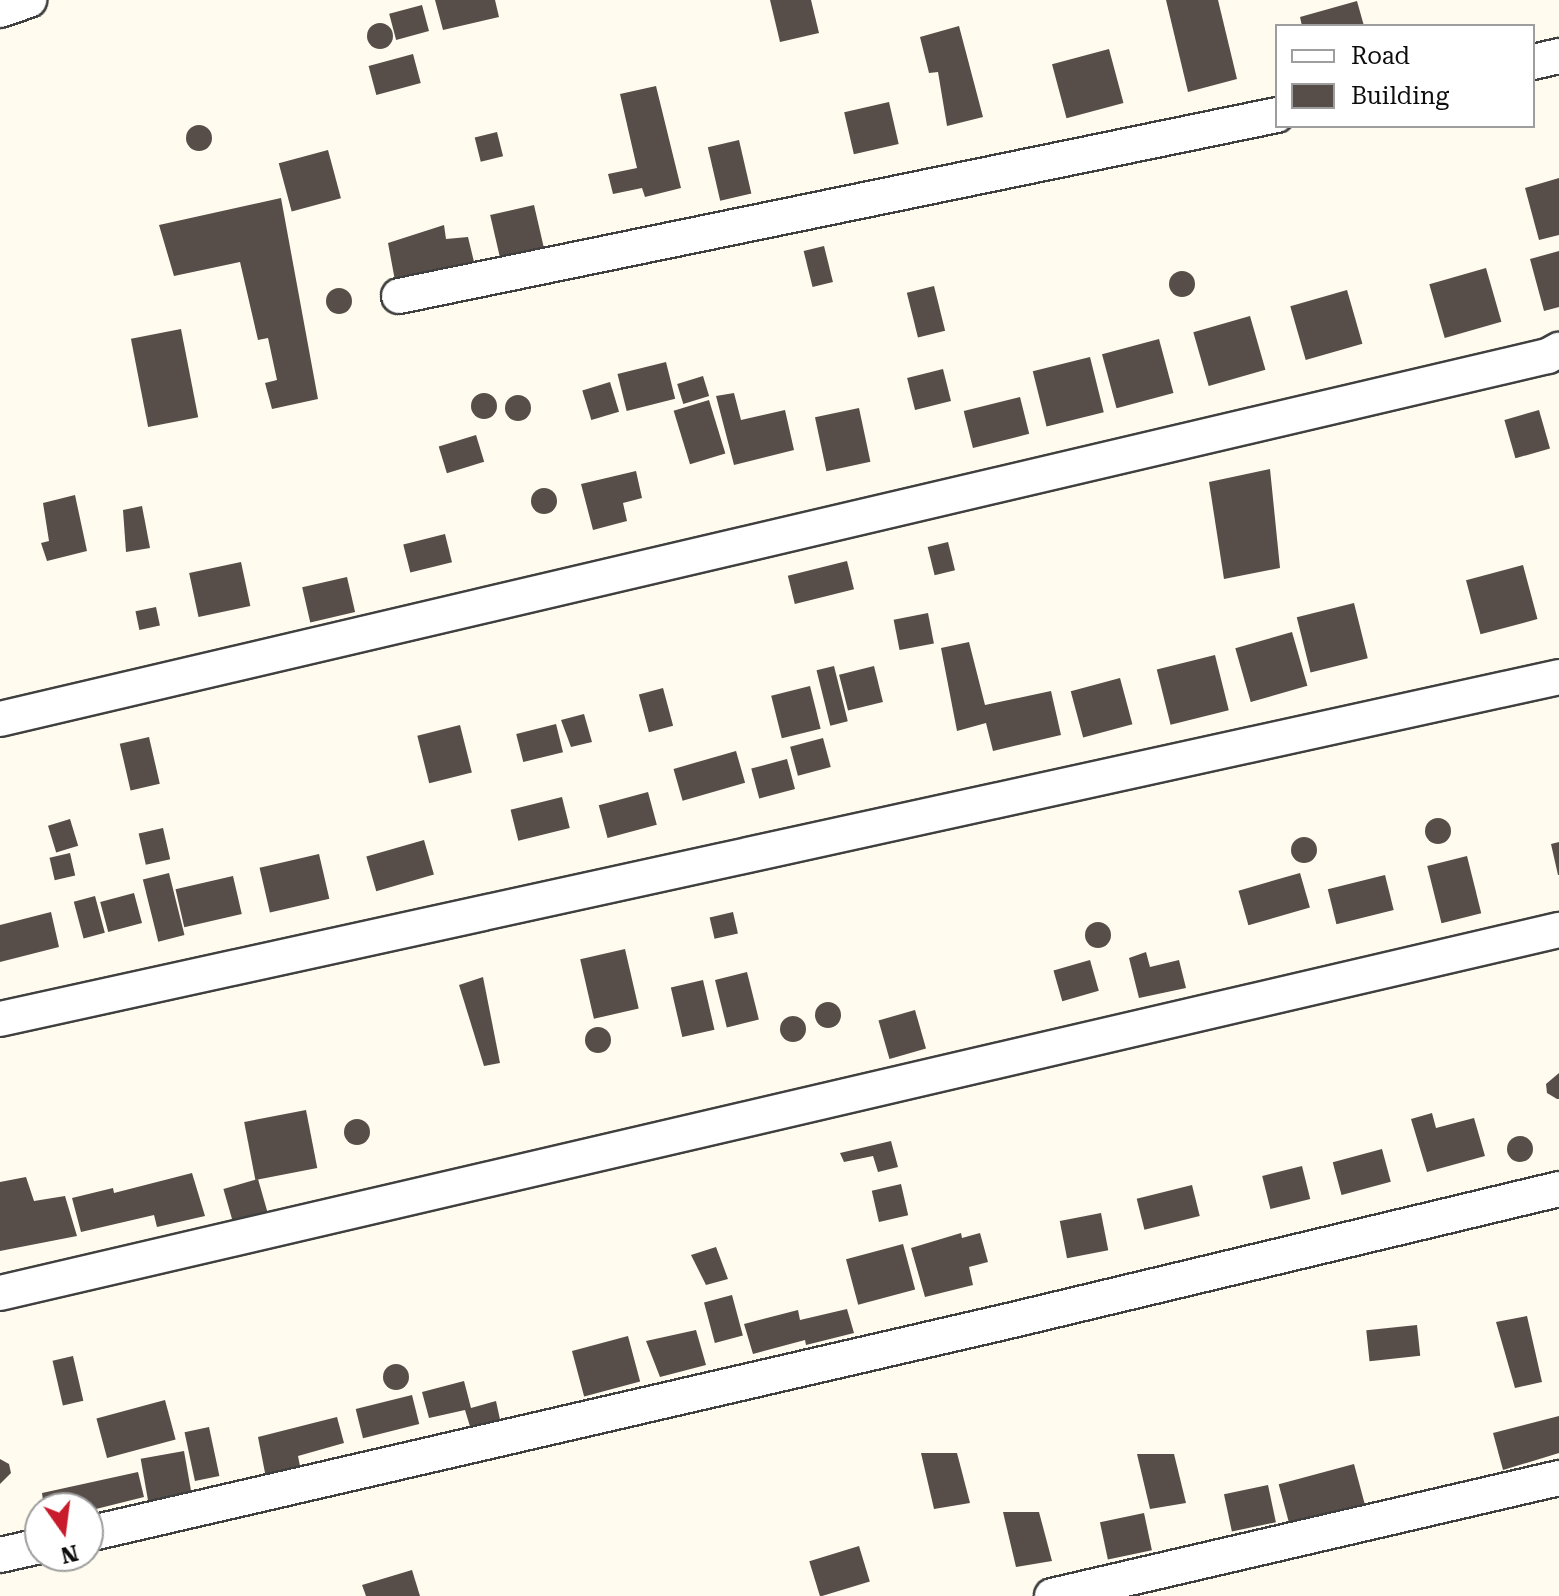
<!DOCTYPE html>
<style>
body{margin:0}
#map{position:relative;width:1559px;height:1596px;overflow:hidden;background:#fffbee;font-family:"Roboto Serif",serif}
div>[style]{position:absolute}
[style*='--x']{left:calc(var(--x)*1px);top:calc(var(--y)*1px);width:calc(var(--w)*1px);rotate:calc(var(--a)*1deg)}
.building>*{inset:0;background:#574e49;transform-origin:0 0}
.round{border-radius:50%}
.roads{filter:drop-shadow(2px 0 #404040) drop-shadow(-2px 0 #404040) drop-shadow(0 2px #404040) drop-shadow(0 -2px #404040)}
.minor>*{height:34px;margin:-17px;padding:0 17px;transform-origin:17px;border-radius:17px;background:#fff}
span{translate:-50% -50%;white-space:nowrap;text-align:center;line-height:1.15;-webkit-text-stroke:8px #fff;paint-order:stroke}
.legend{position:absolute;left:1275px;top:24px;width:260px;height:104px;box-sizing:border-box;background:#fff;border:2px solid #9e9e9e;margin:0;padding:10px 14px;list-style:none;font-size:24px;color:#0d0d0d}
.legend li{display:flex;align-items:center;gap:16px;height:40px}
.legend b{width:40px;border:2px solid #9e9e9e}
.north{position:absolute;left:24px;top:1492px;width:80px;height:80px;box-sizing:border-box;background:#fff;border:2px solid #9e9e9e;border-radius:50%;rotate:166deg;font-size:22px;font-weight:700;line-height:32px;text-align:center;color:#0d0d0d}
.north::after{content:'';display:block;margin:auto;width:28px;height:36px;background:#c81b2b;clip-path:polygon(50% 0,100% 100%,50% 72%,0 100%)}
</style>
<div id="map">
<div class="building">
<div style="clip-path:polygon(435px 0,495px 0,499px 17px,443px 30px)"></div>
<div style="clip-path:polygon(770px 0,811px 0,819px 33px,780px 42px)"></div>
<div style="clip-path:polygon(1166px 0,1218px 0,1237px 79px,1188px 92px)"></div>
<div style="clip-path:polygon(1357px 1px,1364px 26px,1302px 26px,1300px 17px)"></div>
<div style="left:422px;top:5px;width:27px;height:34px;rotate:75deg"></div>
<div class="round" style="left:367px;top:23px;width:26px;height:26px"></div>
<div style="clip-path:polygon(959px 26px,983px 117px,947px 126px,938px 72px,929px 73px,920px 37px)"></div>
<div style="left:1109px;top:49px;width:56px;height:59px;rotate:75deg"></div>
<div style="left:413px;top:54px;width:30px;height:46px;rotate:75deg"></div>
<div style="clip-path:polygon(656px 86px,681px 188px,645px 197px,642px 188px,613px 194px,608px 174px,637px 168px,620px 94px)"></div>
<div style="left:889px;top:102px;width:43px;height:46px;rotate:77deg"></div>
<div class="round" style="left:186px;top:125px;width:26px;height:26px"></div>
<div style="left:497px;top:132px;width:25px;height:23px;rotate:76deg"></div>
<div style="left:739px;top:140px;width:55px;height:32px;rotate:77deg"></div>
<div style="left:328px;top:150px;width:50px;height:51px;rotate:75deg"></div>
<div style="clip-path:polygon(1559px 178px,1559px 235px,1539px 240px,1525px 188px)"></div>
<div style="clip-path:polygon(281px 198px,318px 399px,272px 409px,265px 383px,277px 380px,268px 338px,258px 340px,240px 262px,174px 276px,159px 225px)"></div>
<div style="left:534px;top:205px;width:45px;height:45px;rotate:77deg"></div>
<div style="clip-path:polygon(444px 225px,446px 239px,468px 237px,475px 266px,396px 286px,388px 243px)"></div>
<div style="left:824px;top:246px;width:37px;height:21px;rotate:76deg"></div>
<div style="clip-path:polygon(1559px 251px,1559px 307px,1544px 311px,1530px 259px)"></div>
<div style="left:1486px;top:268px;width:56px;height:59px;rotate:74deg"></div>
<div class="round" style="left:1169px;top:271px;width:26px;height:26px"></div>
<div style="left:934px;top:286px;width:46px;height:28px;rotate:76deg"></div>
<div class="round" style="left:326px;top:288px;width:26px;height:26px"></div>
<div style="left:1347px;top:290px;width:56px;height:59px;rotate:74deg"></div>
<div style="left:1250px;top:316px;width:56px;height:59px;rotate:74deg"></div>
<div style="left:181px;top:329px;width:90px;height:51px;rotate:79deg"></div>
<div style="left:1159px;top:339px;width:56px;height:59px;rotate:75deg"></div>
<div style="left:1090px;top:357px;width:57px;height:59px;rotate:76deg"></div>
<div style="left:666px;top:362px;width:38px;height:50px;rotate:76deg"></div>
<div style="left:943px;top:369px;width:33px;height:37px;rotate:76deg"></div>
<div style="left:703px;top:376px;width:21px;height:27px;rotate:73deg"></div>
<div style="left:610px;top:382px;width:31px;height:29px;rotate:73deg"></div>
<div style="clip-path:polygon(734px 393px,741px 420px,785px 410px,794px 450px,734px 465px,716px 396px)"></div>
<div class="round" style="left:471px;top:393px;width:26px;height:26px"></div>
<div class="round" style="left:505px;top:395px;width:26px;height:26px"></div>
<div style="left:1020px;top:397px;width:38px;height:58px;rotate:76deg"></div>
<div style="left:709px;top:400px;width:56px;height:37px;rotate:73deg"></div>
<div style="left:859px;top:408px;width:55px;height:45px;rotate:78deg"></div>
<div style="left:1539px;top:410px;width:40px;height:36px;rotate:74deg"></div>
<div style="left:476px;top:435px;width:28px;height:39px;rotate:73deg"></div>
<div style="clip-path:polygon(1270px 469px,1280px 568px,1224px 579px,1209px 482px)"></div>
<div style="clip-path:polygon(636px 471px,642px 498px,623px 503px,627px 521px,593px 530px,581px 484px)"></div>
<div class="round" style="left:531px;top:488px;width:26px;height:26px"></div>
<div style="clip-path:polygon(75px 495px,87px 551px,47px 561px,41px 543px,49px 541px,43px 503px)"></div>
<div style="clip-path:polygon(142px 506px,150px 548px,126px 552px,123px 510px)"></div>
<div style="left:445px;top:534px;width:29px;height:43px;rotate:76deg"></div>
<div style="left:948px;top:542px;width:29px;height:21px;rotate:76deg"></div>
<div style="left:847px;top:561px;width:29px;height:61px;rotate:76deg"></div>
<div style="left:241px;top:562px;width:45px;height:53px;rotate:78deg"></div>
<div style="left:1523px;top:565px;width:56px;height:59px;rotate:75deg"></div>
<div style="left:347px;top:577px;width:36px;height:46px;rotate:77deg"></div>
<div style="left:1354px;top:603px;width:57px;height:59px;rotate:76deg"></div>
<div style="left:156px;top:607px;width:19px;height:21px;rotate:78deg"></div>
<div style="left:928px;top:613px;width:31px;height:35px;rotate:79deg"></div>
<div style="left:1292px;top:632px;width:56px;height:59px;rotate:74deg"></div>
<div style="clip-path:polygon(969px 642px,985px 705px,1051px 691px,1061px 735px,993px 751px,986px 723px,957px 731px,941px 648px)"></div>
<div style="left:1215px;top:655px;width:57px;height:60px;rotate:76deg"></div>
<div style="left:834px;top:666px;width:57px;height:18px;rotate:76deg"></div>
<div style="left:874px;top:666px;width:37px;height:36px;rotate:76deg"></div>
<div style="left:1120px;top:678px;width:48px;height:51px;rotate:75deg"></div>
<div style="left:810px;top:686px;width:44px;height:40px;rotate:76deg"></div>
<div style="left:663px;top:688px;width:39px;height:25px;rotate:75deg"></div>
<div style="clip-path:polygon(584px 714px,592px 742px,571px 747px,561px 720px)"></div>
<div style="left:556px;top:724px;width:29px;height:41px;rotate:76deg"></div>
<div style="left:460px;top:725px;width:49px;height:44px;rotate:76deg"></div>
<div style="left:149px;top:737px;width:48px;height:30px;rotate:77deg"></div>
<div style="left:823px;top:738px;width:30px;height:34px;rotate:75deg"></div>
<div style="left:736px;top:751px;width:33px;height:65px;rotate:74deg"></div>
<div style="left:787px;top:759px;width:31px;height:37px;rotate:75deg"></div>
<div style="left:648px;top:792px;width:34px;height:51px;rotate:75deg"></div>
<div style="left:562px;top:797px;width:32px;height:53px;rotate:76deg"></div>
<div class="round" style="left:1425px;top:818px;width:26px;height:26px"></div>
<div style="left:70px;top:819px;width:28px;height:23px;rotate:73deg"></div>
<div style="left:163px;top:828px;width:32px;height:25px;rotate:77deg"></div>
<div class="round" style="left:1291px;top:837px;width:26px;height:26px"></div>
<div style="left:424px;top:840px;width:36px;height:60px;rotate:74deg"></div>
<div style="clip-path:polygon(1559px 842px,1559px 875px,1558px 875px,1551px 844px)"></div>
<div style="left:70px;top:853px;width:23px;height:21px;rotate:77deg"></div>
<div style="left:319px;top:854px;width:46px;height:61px;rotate:77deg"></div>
<div style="left:1467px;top:856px;width:59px;height:41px;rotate:76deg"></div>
<div style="left:169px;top:873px;width:64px;height:27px;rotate:76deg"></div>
<div style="left:1300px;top:873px;width:36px;height:64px;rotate:74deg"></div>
<div style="left:1385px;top:875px;width:36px;height:59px;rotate:76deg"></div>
<div style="left:233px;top:876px;width:39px;height:59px;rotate:77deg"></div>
<div style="left:134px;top:893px;width:31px;height:35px;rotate:75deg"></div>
<div style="left:95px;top:896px;width:38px;height:22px;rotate:75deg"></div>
<div style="clip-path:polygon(51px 912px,59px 947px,0 962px,0 925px)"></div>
<div style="left:733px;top:912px;width:22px;height:24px;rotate:77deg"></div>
<div class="round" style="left:1085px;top:922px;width:26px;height:26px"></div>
<div style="left:625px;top:949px;width:61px;height:46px;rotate:77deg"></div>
<div style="clip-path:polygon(1146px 952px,1150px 967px,1179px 960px,1186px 988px,1139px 998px,1129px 958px)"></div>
<div style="left:1090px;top:960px;width:32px;height:38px;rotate:74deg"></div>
<div style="left:747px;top:972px;width:49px;height:33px;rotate:76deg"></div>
<div style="clip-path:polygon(483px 977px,500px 1063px,484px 1066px,459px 985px)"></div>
<div style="left:703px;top:980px;width:51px;height:33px;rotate:77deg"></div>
<div class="round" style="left:815px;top:1002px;width:26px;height:26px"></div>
<div style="left:915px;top:1010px;width:40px;height:38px;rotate:74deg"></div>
<div class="round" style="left:780px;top:1016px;width:26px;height:26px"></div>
<div class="round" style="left:585px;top:1027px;width:26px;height:26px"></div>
<div style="clip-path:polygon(1559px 1073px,1559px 1099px,1557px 1099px,1547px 1093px,1546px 1084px)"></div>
<div style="left:306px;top:1110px;width:59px;height:63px;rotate:79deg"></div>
<div style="clip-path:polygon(1432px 1113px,1436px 1128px,1474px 1118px,1485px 1156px,1427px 1172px,1411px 1119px)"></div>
<div class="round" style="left:344px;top:1119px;width:26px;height:26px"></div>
<div class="round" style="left:1507px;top:1136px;width:26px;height:26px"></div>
<div style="clip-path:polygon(891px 1141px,898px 1167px,878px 1172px,873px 1156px,844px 1162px,840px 1153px)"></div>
<div style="left:1382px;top:1149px;width:34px;height:51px;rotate:75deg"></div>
<div style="left:1302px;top:1166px;width:34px;height:41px;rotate:76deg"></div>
<div style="clip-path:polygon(192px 1173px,205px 1216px,157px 1227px,154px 1215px,81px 1232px,72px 1198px,113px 1188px,114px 1193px)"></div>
<div style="clip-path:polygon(26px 1177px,34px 1201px,65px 1196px,77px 1236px,0 1251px,0 1182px)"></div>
<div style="left:258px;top:1179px;width:35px;height:36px;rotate:74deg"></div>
<div style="left:901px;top:1184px;width:32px;height:30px;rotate:77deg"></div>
<div style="left:1192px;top:1185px;width:32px;height:57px;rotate:76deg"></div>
<div style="left:1101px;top:1213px;width:38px;height:42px;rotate:79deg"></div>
<div style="clip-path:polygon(961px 1233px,962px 1238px,980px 1233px,988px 1262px,969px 1267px,973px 1285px,925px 1297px,911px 1248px)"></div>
<div style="left:903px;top:1244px;width:47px;height:59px;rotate:75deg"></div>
<div style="clip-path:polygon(716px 1247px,728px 1279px,706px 1285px,691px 1255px)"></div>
<div style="left:732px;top:1295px;width:42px;height:29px;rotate:75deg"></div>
<div style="clip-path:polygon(847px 1309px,854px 1333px,806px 1345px,805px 1340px,753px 1354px,744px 1324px,798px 1310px,800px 1320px)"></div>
<div style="clip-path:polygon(1527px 1316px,1542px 1382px,1515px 1388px,1496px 1322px)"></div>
<div style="left:1417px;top:1325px;width:31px;height:51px;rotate:84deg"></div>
<div style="clip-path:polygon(696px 1330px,706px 1365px,660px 1377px,646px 1341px)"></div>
<div style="left:628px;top:1336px;width:47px;height:58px;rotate:75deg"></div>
<div style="left:73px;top:1356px;width:46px;height:21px;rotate:77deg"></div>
<div class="round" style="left:383px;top:1364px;width:26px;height:26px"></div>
<div style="clip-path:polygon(464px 1381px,471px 1408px,496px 1401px,501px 1424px,472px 1433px,465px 1410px,429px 1418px,422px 1392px)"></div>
<div style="left:412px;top:1395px;width:30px;height:58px;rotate:76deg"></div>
<div style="left:165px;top:1400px;width:41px;height:71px;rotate:75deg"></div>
<div style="clip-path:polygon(1559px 1416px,1559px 1453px,1503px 1470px,1493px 1433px)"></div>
<div style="clip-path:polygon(337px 1417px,344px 1443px,298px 1456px,301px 1471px,266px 1478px,258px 1437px)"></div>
<div style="left:209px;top:1427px;width:50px;height:25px;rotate:78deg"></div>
<div style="left:184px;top:1451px;width:45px;height:44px;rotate:80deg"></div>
<div style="clip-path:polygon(921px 1453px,957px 1453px,970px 1503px,934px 1509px)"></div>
<div style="clip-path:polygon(1137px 1454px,1174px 1454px,1186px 1503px,1150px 1509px)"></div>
<div style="clip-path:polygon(0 1459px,9px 1464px,11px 1473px,0 1484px)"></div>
<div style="left:1354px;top:1464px;width:42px;height:78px;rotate:75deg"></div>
<div style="clip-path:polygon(138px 1472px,144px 1497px,88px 1511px,88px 1508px,44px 1508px,42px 1493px)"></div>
<div style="left:1268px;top:1485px;width:38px;height:45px;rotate:78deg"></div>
<div style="clip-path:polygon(1003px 1512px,1039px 1512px,1052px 1561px,1016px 1567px)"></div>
<div style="left:1144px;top:1513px;width:38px;height:45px;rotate:78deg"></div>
<div style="left:859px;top:1546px;width:37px;height:52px;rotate:73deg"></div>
<div style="clip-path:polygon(412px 1570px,420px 1596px,366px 1596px,362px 1585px)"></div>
</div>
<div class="roads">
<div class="minor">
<div style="--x:0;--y:10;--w:31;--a:-19"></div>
<div style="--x:1533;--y:62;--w:27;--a:-13"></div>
<div style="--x:399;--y:296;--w:896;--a:-11.65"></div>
<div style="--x:0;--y:719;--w:1590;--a:-13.2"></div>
<div style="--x:1548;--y:356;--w:13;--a:-29"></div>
<div style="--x:0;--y:1019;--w:1596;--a:-12.37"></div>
<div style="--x:0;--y:1293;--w:1601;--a:-13.11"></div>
<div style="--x:88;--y:1534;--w:958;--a:-13.03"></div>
<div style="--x:1021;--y:1318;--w:553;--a:-13.48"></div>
<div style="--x:0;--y:1555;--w:41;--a:-12.7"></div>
<div style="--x:1052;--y:1596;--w:521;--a:-13.1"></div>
</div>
</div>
<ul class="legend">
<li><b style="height:10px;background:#fff"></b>Road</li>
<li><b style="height:22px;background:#574e49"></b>Building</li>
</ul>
<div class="north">N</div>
</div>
